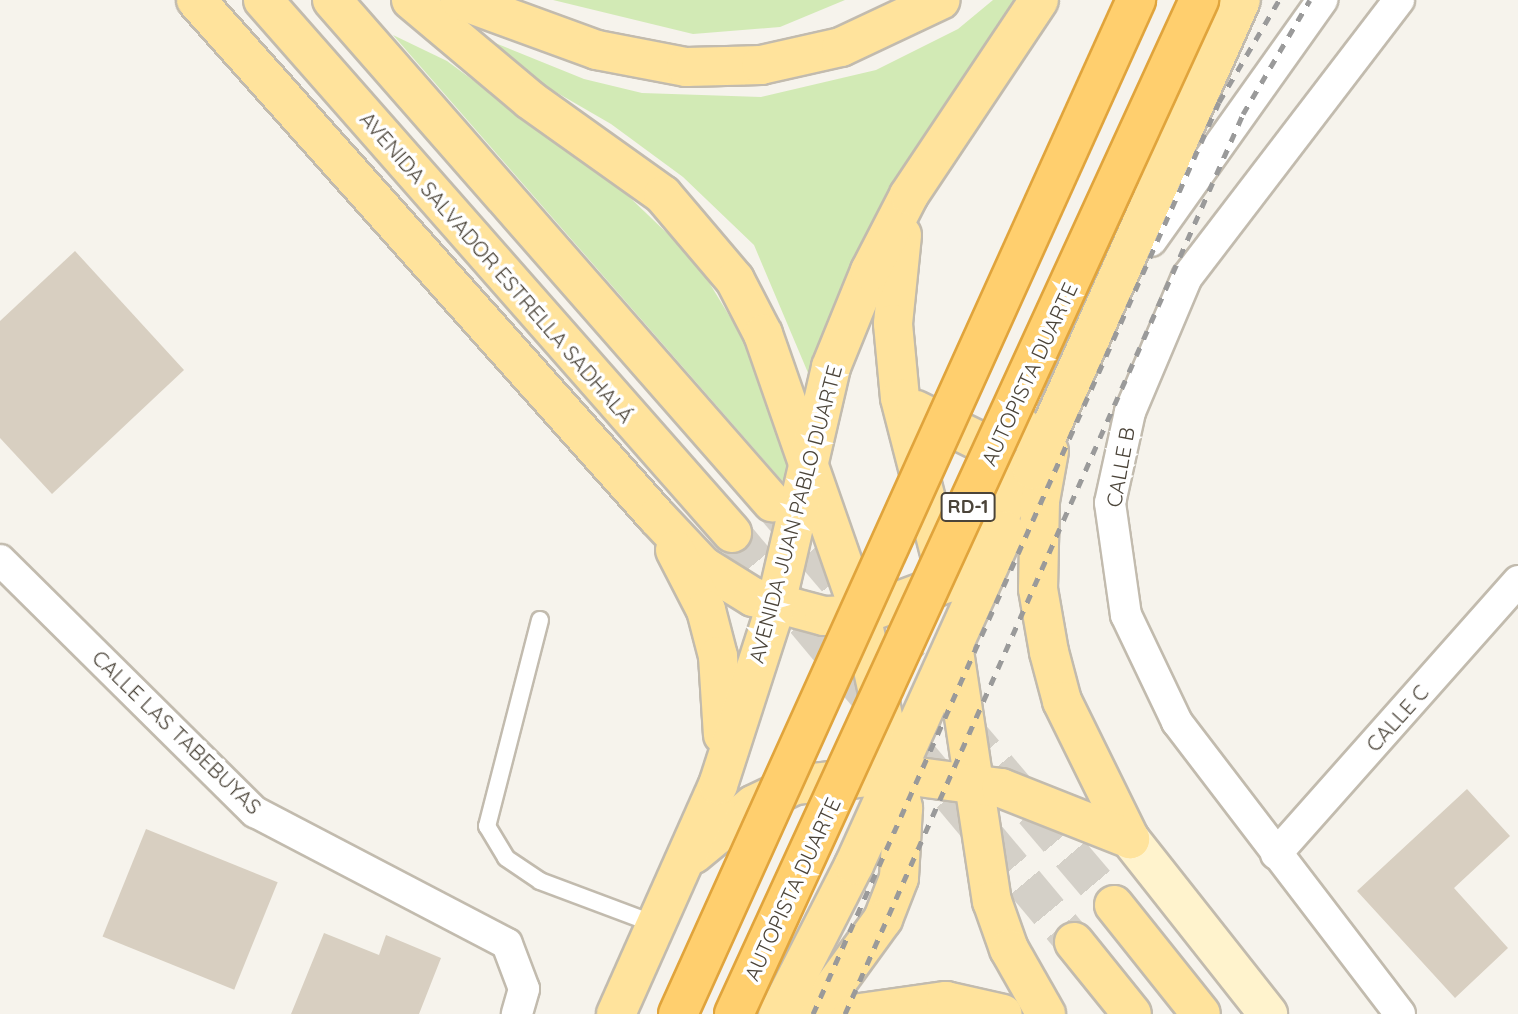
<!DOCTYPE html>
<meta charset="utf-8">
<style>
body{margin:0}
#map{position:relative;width:1518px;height:1014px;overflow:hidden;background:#f6f3ec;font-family:Quicksand,sans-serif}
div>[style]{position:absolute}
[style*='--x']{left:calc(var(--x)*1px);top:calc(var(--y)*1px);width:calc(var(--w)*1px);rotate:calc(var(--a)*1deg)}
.green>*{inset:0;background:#d2eab5}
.building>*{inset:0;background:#d8cfc1;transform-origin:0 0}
.primary-tunnel>*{height:38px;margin-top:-19px;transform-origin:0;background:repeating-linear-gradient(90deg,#d4d0c8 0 38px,transparent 0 57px)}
.roads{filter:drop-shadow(2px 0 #c2bbae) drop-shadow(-2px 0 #c2bbae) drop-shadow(0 2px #c2bbae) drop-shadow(0 -2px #c2bbae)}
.lane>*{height:16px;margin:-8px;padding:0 8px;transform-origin:8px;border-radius:8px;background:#fff}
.street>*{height:30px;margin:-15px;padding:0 15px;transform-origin:15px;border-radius:15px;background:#fff}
.secondary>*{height:38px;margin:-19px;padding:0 19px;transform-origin:19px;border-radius:19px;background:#fff3cd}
.primary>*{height:38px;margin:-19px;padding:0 19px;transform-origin:19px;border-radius:19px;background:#ffe39c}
.rail>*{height:5px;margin-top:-2.5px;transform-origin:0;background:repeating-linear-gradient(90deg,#9a9a9a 0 9px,transparent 0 18px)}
.bridges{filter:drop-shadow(2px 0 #e0a43c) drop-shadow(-2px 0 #e0a43c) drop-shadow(0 2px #e0a43c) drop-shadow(0 -2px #e0a43c)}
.highway-bridge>*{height:38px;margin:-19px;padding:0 19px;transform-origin:19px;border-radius:19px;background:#ffcf6e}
span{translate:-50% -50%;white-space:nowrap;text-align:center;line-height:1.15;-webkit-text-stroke:7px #fff;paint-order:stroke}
.shield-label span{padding:2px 5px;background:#fff;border:2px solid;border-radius:5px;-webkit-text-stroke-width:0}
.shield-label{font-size:19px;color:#4b4439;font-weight:700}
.street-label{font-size:21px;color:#4b4439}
</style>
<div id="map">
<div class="green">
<div style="clip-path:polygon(553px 0,845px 0,780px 27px,693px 34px)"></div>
<div style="clip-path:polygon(993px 0,1020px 0,878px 212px,814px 387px,754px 245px,683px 177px,611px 124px,516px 69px,478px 36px,584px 79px,642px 93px,761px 97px,876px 70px,958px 29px)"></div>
<div style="clip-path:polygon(393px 35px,447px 61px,622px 190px,696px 261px,758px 363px,793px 475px,785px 484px)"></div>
</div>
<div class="building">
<div style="clip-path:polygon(75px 251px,184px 370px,52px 494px,0 438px,0 321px)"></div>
<div style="clip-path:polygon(1467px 789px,1510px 836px,1454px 888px,1508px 948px,1455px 998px,1357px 891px)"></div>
<div style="left:146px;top:829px;width:142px;height:116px;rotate:22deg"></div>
<div style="clip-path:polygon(324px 933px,379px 955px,386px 935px,441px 958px,419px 1014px,291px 1014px)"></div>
</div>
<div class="primary-tunnel">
<div style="--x:775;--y:507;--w:523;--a:49.58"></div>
<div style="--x:732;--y:533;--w:533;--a:50.1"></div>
</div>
<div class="roads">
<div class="lane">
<div style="--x:540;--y:620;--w:213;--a:104.4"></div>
<div style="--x:487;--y:826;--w:37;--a:59"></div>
<div style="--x:506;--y:858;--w:41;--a:34.1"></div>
<div style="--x:540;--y:881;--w:125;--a:20.6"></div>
</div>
<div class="street">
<div style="--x:1399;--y:0;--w:349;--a:127.4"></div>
<div style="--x:1187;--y:277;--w:147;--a:112.9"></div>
<div style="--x:1130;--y:412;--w:93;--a:102.4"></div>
<div style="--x:1110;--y:503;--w:113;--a:81.9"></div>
<div style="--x:1126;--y:615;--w:119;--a:64.5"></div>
<div style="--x:1177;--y:722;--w:367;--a:52.6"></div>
<div style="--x:1151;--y:241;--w:296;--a:-54.6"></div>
<div style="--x:0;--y:560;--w:359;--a:44.7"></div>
<div style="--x:255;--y:812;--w:284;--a:27.6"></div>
<div style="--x:507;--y:944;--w:48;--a:69.3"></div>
<div style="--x:524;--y:989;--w:26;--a:106"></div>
<div style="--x:1276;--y:854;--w:365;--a:-48.4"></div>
</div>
<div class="secondary">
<div style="--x:1130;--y:839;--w:223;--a:51.7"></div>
</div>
<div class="primary">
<div style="--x:196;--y:0;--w:693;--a:48.28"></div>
<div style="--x:657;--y:517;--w:67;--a:46.8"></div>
<div style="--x:703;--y:566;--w:59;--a:31.8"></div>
<div style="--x:753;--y:597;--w:73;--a:15"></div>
<div style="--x:824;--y:616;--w:37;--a:-2"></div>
<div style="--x:861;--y:615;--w:92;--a:-20.4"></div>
<div style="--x:947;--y:583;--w:70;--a:-50.8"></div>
<div style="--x:991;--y:529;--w:98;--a:-58.7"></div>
<div style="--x:263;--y:0;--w:710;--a:48.65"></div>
<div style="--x:332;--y:0;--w:668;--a:48.77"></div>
<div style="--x:411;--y:0;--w:155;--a:40"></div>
<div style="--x:530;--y:100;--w:163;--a:35.5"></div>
<div style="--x:663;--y:195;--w:111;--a:49.7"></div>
<div style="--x:735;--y:280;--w:61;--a:62.6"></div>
<div style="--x:763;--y:334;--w:298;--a:70.8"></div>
<div style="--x:861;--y:615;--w:198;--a:77.7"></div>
<div style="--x:903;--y:808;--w:70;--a:93.3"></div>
<div style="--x:899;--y:878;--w:44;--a:111.3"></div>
<div style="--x:883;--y:919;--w:117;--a:126"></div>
<div style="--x:460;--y:0;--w:146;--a:20.1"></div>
<div style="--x:597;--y:50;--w:91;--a:10.8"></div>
<div style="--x:686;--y:67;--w:75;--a:-1.5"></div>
<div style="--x:761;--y:65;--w:82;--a:-12.7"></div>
<div style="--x:841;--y:47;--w:110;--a:-25.2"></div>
<div style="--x:902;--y:235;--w:89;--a:95.8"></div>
<div style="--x:893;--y:324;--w:74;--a:84.6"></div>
<div style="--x:900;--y:398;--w:185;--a:75.6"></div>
<div style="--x:916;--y:410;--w:75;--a:26.2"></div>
<div style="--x:983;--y:443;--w:42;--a:-22.3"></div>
<div style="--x:1049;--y:451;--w:51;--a:100.2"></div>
<div style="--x:1040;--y:501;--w:88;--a:91.3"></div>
<div style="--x:1038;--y:589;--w:64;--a:80.1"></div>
<div style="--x:1049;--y:652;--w:51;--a:75.1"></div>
<div style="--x:1062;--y:701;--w:154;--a:63.8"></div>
<div style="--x:1032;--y:470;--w:514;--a:-66.03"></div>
<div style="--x:675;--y:550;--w:68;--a:62.7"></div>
<div style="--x:706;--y:610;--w:48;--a:75.4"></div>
<div style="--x:718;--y:656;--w:79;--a:86.4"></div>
<div style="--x:954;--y:651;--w:253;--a:81.4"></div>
<div style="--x:992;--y:901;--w:51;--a:70.5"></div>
<div style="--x:1009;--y:949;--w:75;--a:60.4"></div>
<div style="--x:694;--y:854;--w:77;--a:-39.7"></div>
<div style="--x:753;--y:805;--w:47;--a:-25.5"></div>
<div style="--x:795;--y:785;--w:102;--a:-6.2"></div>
<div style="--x:896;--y:774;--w:106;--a:7.6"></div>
<div style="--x:1001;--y:788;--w:139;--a:21.6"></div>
<div style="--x:1114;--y:905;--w:139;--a:51.4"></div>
<div style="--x:1074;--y:942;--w:92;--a:51.1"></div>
<div style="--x:616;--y:1014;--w:251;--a:-66"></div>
<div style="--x:718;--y:785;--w:186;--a:-72.1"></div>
<div style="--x:775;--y:608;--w:247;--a:-76.9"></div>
<div style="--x:831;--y:367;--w:104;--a:-67.9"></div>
<div style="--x:870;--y:271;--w:85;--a:-62.8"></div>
<div style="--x:909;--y:195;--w:234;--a:-56.3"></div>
<div style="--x:778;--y:1014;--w:167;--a:-63"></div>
<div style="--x:854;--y:865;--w:367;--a:-65.7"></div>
<div style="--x:853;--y:1014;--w:94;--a:-8"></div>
<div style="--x:946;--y:1001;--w:58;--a:12.8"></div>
</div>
</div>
<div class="rail">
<div style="--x:813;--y:1014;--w:998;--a:-66"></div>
<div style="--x:1219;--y:102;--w:118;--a:-59.5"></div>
<div style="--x:845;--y:1014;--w:984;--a:-66.14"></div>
<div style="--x:1243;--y:114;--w:132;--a:-59.6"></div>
</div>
<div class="bridges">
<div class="highway-bridge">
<div style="--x:678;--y:1014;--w:1113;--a:-65.69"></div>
<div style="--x:734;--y:1014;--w:1116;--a:-65.36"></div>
</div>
</div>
<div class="shield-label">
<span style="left:968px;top:507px">RD-1</span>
</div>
<div class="street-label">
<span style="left:497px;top:267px;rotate:49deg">AVENIDA SALVADOR ESTRELLA SADHALÁ</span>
<span style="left:1029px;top:374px;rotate:-65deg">AUTOPISTA DUARTE</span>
<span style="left:1120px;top:467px;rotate:-80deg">CALLE B</span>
<span style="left:795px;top:514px;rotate:-75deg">AVENIDA JUAN PABLO DUARTE</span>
<span style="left:1397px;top:718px;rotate:-48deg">CALLE C</span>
<span style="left:177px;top:732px;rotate:44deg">CALLE LAS TABEBUYAS</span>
<span style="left:792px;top:889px;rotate:-65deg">AUTOPISTA DUARTE</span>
</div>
</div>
